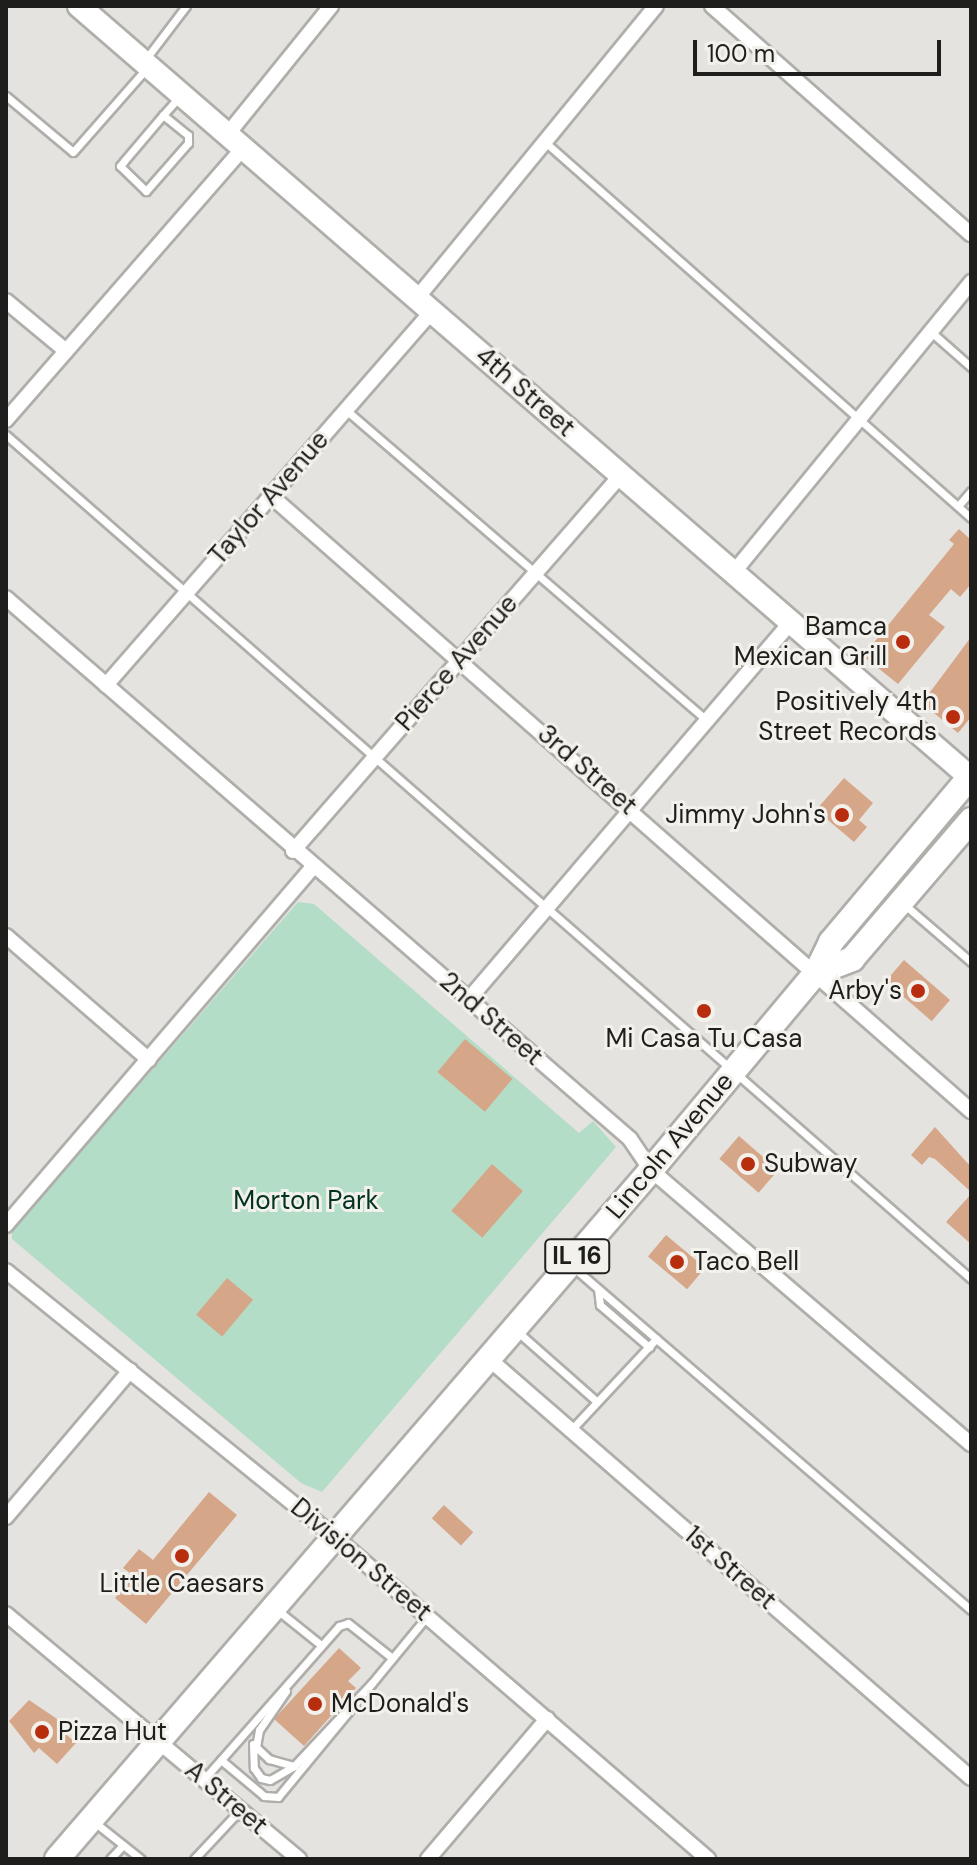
<!DOCTYPE html>
<style>
body{margin:0}
#map{position:relative;width:977px;height:1865px;overflow:hidden;background:#e5e3df;font-family:"DM Sans",sans-serif}
div>[style]{position:absolute}
[style*='--x']{left:calc(var(--x)*1px);top:calc(var(--y)*1px);width:calc(var(--w)*1px);rotate:calc(var(--a)*1deg)}
.green>*{inset:0;background:#b3ddc7}
.building>*{inset:0;background:#d6a688;transform-origin:0 0}
.roads{filter:drop-shadow(2px 0 #b0aeaa) drop-shadow(-2px 0 #b0aeaa) drop-shadow(0 2px #b0aeaa) drop-shadow(0 -2px #b0aeaa)}
.lane>*{height:7px;margin:-3.5px;padding:0 3.5px;transform-origin:3.5px;border-radius:3.5px;background:#fff}
.street>*{height:14px;margin:-7px;padding:0 7px;transform-origin:7px;border-radius:7px;background:#fff}
.secondary>*{height:22px;margin:-11px;padding:0 11px;transform-origin:11px;border-radius:11px;background:#fff}
.primary>*{height:24px;margin:-12px;padding:0 12px;transform-origin:12px;border-radius:12px;background:#fff}
.dots>*{width:22px;height:22px;translate:-50% -50%;box-sizing:border-box;border:4px solid #f3f1ec;border-radius:50%}
span{translate:-50% -50%;white-space:nowrap;text-align:center;line-height:1.15;-webkit-text-stroke:6px #f3f1ec;paint-order:stroke}
.shield-label span{padding:2px 6px;background:#f3f1ec;border:2px solid;border-radius:6px;-webkit-text-stroke-width:0}
.shield-label{font-size:24px;color:#1e1e1c;font-weight:700}
.street-label{font-size:26px;color:#1e1e1c}
.poi-label{font-size:26px;color:#1e1e1c}
.right{translate:-100% -50%;text-align:right}
.left{translate:0 -50%;text-align:left}
.park-label{font-size:26px;color:#023321}
.frame{position:absolute;inset:0;border:8px solid #1e1e1c;pointer-events:none}
.scale{position:absolute;left:693px;top:40px;width:248px;height:36px;box-sizing:border-box;border:4px solid #1e1e1c;border-top:0;padding-left:10px;font-size:24px;line-height:28px;white-space:nowrap;color:#1e1e1c;-webkit-text-stroke:6px #f3f1ec;paint-order:stroke}
</style>
<div id="map">
<div class="green">
<div style="clip-path:polygon(298px 902px,314px 904px,579px 1133px,593px 1121px,616px 1147px,322px 1492px,301px 1483px,12px 1239px,12px 1231px)"></div>
</div>
<div class="building">
<div style="clip-path:polygon(959px 529px,971px 540px,971px 584px,960px 597px,951px 589px,929px 615px,945px 627px,898px 684px,863px 656px,954px 544px,949px 540px)"></div>
<div style="clip-path:polygon(971px 637px,971px 717px,958px 733px,922px 703px)"></div>
<div style="clip-path:polygon(844px 778px,873px 803px,859px 820px,867px 827px,854px 842px,816px 810px)"></div>
<div style="left:904px;top:960px;width:61px;height:28px;rotate:41deg"></div>
<div style="left:465px;top:1039px;width:62px;height:43px;rotate:40deg"></div>
<div style="clip-path:polygon(935px 1127px,971px 1167px,971px 1192px,935px 1159px,929px 1157px,922px 1165px,911px 1155px)"></div>
<div style="left:739px;top:1136px;width:52px;height:30px;rotate:41deg"></div>
<div style="left:492px;top:1164px;width:41px;height:62px;rotate:41deg"></div>
<div style="clip-path:polygon(971px 1194px,971px 1244px,946px 1222px)"></div>
<div style="left:666px;top:1235px;width:51px;height:28px;rotate:40deg"></div>
<div style="left:227px;top:1278px;width:34px;height:48px;rotate:40deg"></div>
<div style="clip-path:polygon(209px 1492px,237px 1515px,146px 1624px,115px 1598px,134px 1576px,123px 1568px,139px 1549px,153px 1560px)"></div>
<div style="left:444px;top:1505px;width:40px;height:18px;rotate:43deg"></div>
<div style="clip-path:polygon(339px 1648px,361px 1668px,348px 1681px,356px 1688px,304px 1746px,274px 1719px)"></div>
<div style="clip-path:polygon(29px 1700px,63px 1723px,59px 1728px,76px 1743px,57px 1764px,39px 1748px,34px 1753px,9px 1721px)"></div>
</div>
<div class="roads">
<div class="lane">
<div style="--x:145;--y:60;--w:68;--a:-52.8"></div>
<div style="--x:6;--y:96;--w:87;--a:39.9"></div>
<div style="--x:73;--y:152;--w:111;--a:-48.7"></div>
<div style="--x:163;--y:115;--w:32;--a:39"></div>
<div style="--x:188;--y:135;--w:8;--a:90"></div>
<div style="--x:188;--y:143;--w:64;--a:131.2"></div>
<div style="--x:146;--y:191;--w:36;--a:-136"></div>
<div style="--x:120;--y:166;--w:6;--a:-51"></div>
<div style="--x:124;--y:161;--w:60;--a:-49.7"></div>
<div style="--x:163;--y:115;--w:25;--a:-48"></div>
<div style="--x:545;--y:142;--w:568;--a:41.43"></div>
<div style="--x:930;--y:331;--w:55;--a:41.3"></div>
<div style="--x:346;--y:410;--w:476;--a:40.7"></div>
<div style="--x:6;--y:435;--w:1282;--a:41.17"></div>
<div style="--x:958;--y:506;--w:20;--a:-49"></div>
<div style="--x:906;--y:906;--w:86;--a:40.7"></div>
<div style="--x:573;--y:1267;--w:525;--a:40.76"></div>
<div style="--x:598;--y:1289;--w:16;--a:83"></div>
<div style="--x:600;--y:1305;--w:65;--a:40.6"></div>
<div style="--x:519;--y:1333;--w:103;--a:41.4"></div>
<div style="--x:571;--y:1430;--w:125;--a:-47"></div>
<div style="--x:276;--y:1609;--w:58;--a:38.7"></div>
<div style="--x:286;--y:1691;--w:47;--a:124.7"></div>
<div style="--x:259;--y:1730;--w:17;--a:100"></div>
<div style="--x:256;--y:1747;--w:18;--a:43"></div>
<div style="--x:269;--y:1759;--w:26;--a:16"></div>
<div style="--x:294;--y:1766;--w:114;--a:-46.8"></div>
<div style="--x:253;--y:1744;--w:24;--a:88"></div>
<div style="--x:254;--y:1768;--w:12;--a:55"></div>
<div style="--x:261;--y:1778;--w:9;--a:13"></div>
<div style="--x:270;--y:1780;--w:28;--a:-30"></div>
<div style="--x:221;--y:1760;--w:56;--a:39.9"></div>
<div style="--x:264;--y:1796;--w:14;--a:4"></div>
<div style="--x:278;--y:1797;--w:234;--a:-50.5"></div>
<div style="--x:204;--y:1779;--w:204;--a:-48.6"></div>
<div style="--x:339;--y:1626;--w:9;--a:-18"></div>
<div style="--x:348;--y:1623;--w:56;--a:38.5"></div>
<div style="--x:93;--y:1821;--w:61;--a:38.4"></div>
<div style="--x:110;--y:1859;--w:19;--a:-47"></div>
<div style="--x:194;--y:1859;--w:67;--a:-46.8"></div>
</div>
<div class="street">
<div style="--x:712;--y:6;--w:345;--a:41.4"></div>
<div style="--x:227;--y:135;--w:166;--a:-51.1"></div>
<div style="--x:417;--y:298;--w:377;--a:-50.7"></div>
<div style="--x:6;--y:301;--w:78;--a:39.8"></div>
<div style="--x:6;--y:420;--w:361;--a:-48.9"></div>
<div style="--x:271;--y:496;--w:932;--a:41.3"></div>
<div style="--x:734;--y:572;--w:375;--a:-50.7"></div>
<div style="--x:6;--y:598;--w:826;--a:40.92"></div>
<div style="--x:630;--y:1139;--w:37;--a:56"></div>
<div style="--x:651;--y:1170;--w:421;--a:40.6"></div>
<div style="--x:106;--y:685;--w:496;--a:-48.9"></div>
<div style="--x:293;--y:851;--w:499;--a:-48.9"></div>
<div style="--x:6;--y:936;--w:189;--a:40.9"></div>
<div style="--x:469;--y:999;--w:496;--a:-49.5"></div>
<div style="--x:6;--y:1225;--w:470;--a:-49.4"></div>
<div style="--x:6;--y:1271;--w:423;--a:39"></div>
<div style="--x:335;--y:1537;--w:493;--a:40.8"></div>
<div style="--x:488;--y:1358;--w:640;--a:41.01"></div>
<div style="--x:6;--y:1517;--w:192;--a:-49.7"></div>
<div style="--x:6;--y:1614;--w:382;--a:39.9"></div>
<div style="--x:428;--y:1859;--w:184;--a:-49.6"></div>
</div>
<div class="secondary">
<div style="--x:79;--y:6;--w:1180;--a:40.88"></div>
</div>
<div class="primary">
<div style="--x:816;--y:973;--w:39;--a:-21"></div>
<div style="--x:852;--y:959;--w:183;--a:-49.4"></div>
<div style="--x:57;--y:1859;--w:910;--a:-49.23"></div>
<div style="--x:651;--y:1170;--w:257;--a:-50.1"></div>
<div style="--x:816;--y:973;--w:34;--a:-64"></div>
<div style="--x:831;--y:942;--w:217;--a:-49.9"></div>
</div>
</div>
<div class="dots">
<div style="left:903px;top:642px;background:#b82d0d"></div>
<div style="left:953px;top:717px;background:#b82d0d"></div>
<div style="left:842px;top:815px;background:#b82d0d"></div>
<div style="left:918px;top:991px;background:#b82d0d"></div>
<div style="left:704px;top:1011px;background:#b82d0d"></div>
<div style="left:748px;top:1164px;background:#b82d0d"></div>
<div style="left:677px;top:1262px;background:#b82d0d"></div>
<div style="left:182px;top:1556px;background:#b82d0d"></div>
<div style="left:315px;top:1704px;background:#b82d0d"></div>
<div style="left:42px;top:1732px;background:#b82d0d"></div>
</div>
<div class="shield-label">
<span style="left:577px;top:1256px">IL 16</span>
</div>
<div class="street-label">
<span style="left:525px;top:392px;rotate:41deg">4th Street</span>
<span style="left:269px;top:498px;rotate:-49deg">Taylor Avenue</span>
<span style="left:457px;top:663px;rotate:-49deg">Pierce Avenue</span>
<span style="left:587px;top:770px;rotate:41deg">3rd Street</span>
<span style="left:491px;top:1019px;rotate:41deg">2nd Street</span>
<span style="left:670px;top:1146px;rotate:-50deg">Lincoln Avenue</span>
<span style="left:361px;top:1560px;rotate:40deg">Division Street</span>
<span style="left:730px;top:1568px;rotate:41deg">1st Street</span>
<span style="left:226px;top:1798px;rotate:40deg">A Street</span>
</div>
<div class="poi-label">
<span class="right" style="left:887px;top:642px">Bamca<br>Mexican Grill</span>
<span class="right" style="left:937px;top:717px">Positively 4th<br>Street Records</span>
<span class="right" style="left:826px;top:815px">Jimmy John's</span>
<span class="right" style="left:902px;top:991px">Arby's</span>
<span style="left:704px;top:1039px">Mi Casa Tu Casa</span>
<span class="left" style="left:764px;top:1164px">Subway</span>
<span class="left" style="left:693px;top:1262px">Taco Bell</span>
<span style="left:182px;top:1584px">Little Caesars</span>
<span class="left" style="left:331px;top:1704px">McDonald's</span>
<span class="left" style="left:58px;top:1732px">Pizza Hut</span>
</div>
<div class="park-label">
<span style="left:306px;top:1201px">Morton Park</span>
</div>
<div class="frame"></div>
<div class="scale">100 m</div>
</div>
